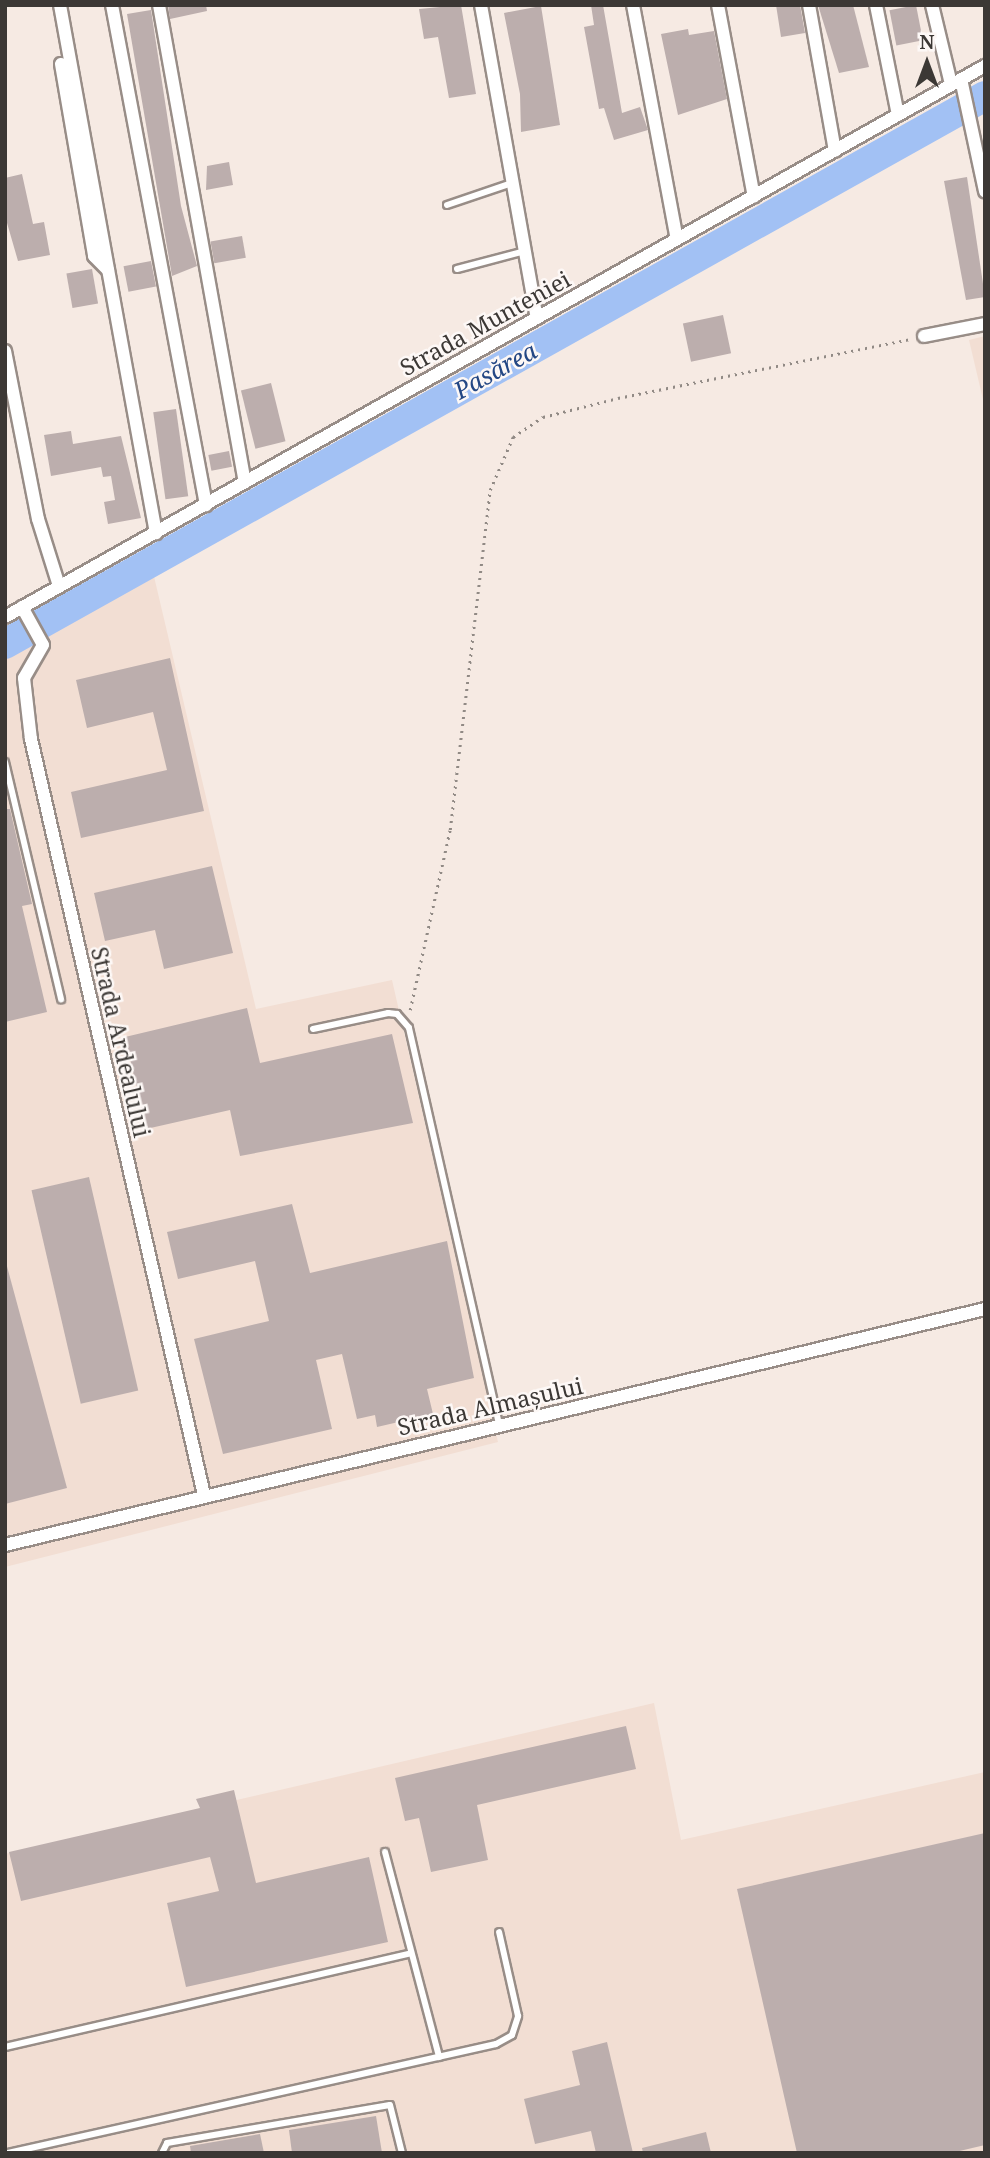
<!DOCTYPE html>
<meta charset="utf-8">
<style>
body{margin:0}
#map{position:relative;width:990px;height:2158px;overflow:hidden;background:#f6eae3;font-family:"Noto Serif",serif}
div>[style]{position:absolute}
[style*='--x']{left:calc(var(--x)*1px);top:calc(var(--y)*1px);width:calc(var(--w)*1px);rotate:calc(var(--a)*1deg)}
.built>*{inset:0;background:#f2ded3}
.river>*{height:30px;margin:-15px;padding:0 15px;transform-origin:15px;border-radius:15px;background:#a2c1f4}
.building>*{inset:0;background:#bcaead;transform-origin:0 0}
.path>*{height:2.5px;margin-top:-1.25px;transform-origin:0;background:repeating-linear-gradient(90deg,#918a85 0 2px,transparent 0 7px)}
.roads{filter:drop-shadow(2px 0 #988d87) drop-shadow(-2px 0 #988d87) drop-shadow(0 2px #988d87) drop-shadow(0 -2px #988d87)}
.service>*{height:6px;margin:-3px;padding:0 3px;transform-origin:3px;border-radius:3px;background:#fff}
.minor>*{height:12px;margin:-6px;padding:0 6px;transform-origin:6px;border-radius:6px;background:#fff}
span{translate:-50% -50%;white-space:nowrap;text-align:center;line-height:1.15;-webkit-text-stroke:5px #fdf8f6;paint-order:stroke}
.street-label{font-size:23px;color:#3c3835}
.water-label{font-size:24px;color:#244784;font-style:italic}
.frame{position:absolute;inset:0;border:7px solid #3c3835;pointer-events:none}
.north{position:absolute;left:892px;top:28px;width:70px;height:70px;-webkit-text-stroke:5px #fdf8f6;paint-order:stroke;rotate:0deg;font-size:19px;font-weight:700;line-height:28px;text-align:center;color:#3c3835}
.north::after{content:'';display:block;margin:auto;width:24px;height:32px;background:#3c3835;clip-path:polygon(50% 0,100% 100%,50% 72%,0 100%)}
</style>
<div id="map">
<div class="built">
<div style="clip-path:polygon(985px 336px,985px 408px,969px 340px)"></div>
<div style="clip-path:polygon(148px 551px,256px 1009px,392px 980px,498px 1442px,5px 1567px,5px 630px)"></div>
<div style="clip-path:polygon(654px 1703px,681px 1840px,985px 1772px,985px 2153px,5px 2153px,5px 1854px)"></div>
</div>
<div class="river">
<div style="--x:5;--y:644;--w:1123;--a:-29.21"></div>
</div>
<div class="building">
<div style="clip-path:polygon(168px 5px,206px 5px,207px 11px,170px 19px)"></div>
<div style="clip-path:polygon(461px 5px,476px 94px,449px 98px,438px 37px,424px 39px,419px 9px)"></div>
<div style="clip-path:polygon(591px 5px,603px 5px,622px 113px,640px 107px,648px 130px,614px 140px,604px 108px,599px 109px,584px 27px,594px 25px)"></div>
<div style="clip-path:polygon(776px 5px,800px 5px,805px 33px,781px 37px)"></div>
<div style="clip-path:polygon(818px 5px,853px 5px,869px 67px,839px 73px)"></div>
<div style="left:916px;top:5px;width:36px;height:27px;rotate:79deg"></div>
<div style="clip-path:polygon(541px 6px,560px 125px,521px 132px,520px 94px,504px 13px)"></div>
<div style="clip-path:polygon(151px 10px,181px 206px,197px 266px,172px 276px,127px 14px)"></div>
<div style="clip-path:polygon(688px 29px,689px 35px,714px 31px,727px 99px,678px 115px,661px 34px)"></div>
<div style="clip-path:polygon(229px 162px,233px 185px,206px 190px,207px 166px)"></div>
<div style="clip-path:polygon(22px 174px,33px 224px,44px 222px,50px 255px,18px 261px,5px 216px,5px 178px)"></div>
<div style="clip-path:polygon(967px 177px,985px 297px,966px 300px,944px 181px)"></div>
<div style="left:242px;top:236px;width:22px;height:32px;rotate:80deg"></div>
<div style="left:151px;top:261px;width:26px;height:28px;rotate:79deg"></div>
<div style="left:92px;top:269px;width:35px;height:26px;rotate:80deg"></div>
<div style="left:723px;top:315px;width:39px;height:41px;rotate:78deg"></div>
<div style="left:271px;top:383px;width:60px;height:31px;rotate:76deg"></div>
<div style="left:176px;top:409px;width:88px;height:23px;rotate:82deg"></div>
<div style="clip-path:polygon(71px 431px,73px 444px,121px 436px,141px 518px,108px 524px,104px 502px,115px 500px,111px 476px,103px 477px,101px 467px,51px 476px,44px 435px)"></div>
<div style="left:229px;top:451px;width:16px;height:21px;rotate:79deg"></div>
<div style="clip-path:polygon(170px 658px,204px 811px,81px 838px,71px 792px,167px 770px,153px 712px,87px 728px,76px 680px)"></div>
<div style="clip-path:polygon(5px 809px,10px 809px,32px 904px,22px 906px,47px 1012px,5px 1022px)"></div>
<div style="clip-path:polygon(212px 866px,233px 953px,164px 969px,155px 930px,105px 941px,94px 893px)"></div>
<div style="clip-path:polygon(247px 1008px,260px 1063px,392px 1034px,413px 1123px,240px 1156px,230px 1110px,146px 1129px,125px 1037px)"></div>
<div style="left:89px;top:1177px;width:219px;height:59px;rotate:77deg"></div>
<div style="clip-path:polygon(292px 1204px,310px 1273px,447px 1241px,474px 1378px,427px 1389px,433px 1414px,377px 1427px,375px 1415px,357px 1419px,342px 1354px,316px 1360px,332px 1429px,223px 1454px,194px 1339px,269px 1321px,255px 1261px,178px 1279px,167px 1232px)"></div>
<div style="clip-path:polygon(5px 1259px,67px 1488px,5px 1504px)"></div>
<div style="clip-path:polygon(626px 1726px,636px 1769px,477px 1805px,488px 1860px,431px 1872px,419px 1818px,405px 1821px,395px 1778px)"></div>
<div style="clip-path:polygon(234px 1790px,256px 1883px,369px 1857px,388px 1942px,186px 1987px,167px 1903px,219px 1891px,210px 1857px,21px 1901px,9px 1852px,200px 1808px,196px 1799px)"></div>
<div style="clip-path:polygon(985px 1833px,985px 2145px,951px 2153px,797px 2153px,737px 1889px)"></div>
<div style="clip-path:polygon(607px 2042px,633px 2153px,596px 2153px,591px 2131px,535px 2144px,524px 2099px,580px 2085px,572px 2051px)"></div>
<div style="clip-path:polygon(376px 2116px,382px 2153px,292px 2153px,289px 2130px)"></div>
<div style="clip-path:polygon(706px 2132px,711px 2153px,643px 2153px,642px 2148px)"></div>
<div style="clip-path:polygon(260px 2134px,264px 2153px,191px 2153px,190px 2146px)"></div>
</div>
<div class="path">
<div style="--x:410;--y:1010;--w:184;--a:-77.5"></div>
<div style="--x:450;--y:830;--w:342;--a:-83.3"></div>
<div style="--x:490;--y:490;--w:58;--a:-66.5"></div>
<div style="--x:513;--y:437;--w:36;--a:-34"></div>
<div style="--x:543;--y:417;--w:77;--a:-14.2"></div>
<div style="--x:618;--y:398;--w:299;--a:-11.4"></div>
</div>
<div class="roads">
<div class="service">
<div style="--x:447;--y:205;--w:69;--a:-18.7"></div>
<div style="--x:457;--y:269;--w:70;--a:-14.8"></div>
<div style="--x:5;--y:762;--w:244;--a:76.7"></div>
<div style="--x:313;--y:1029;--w:77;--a:-12"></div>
<div style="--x:388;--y:1013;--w:9;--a:6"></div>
<div style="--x:397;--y:1014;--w:18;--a:49"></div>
<div style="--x:409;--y:1028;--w:406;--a:77.2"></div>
<div style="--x:385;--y:1852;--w:212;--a:75.2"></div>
<div style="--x:5;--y:2047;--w:414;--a:-13"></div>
<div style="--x:8;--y:2153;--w:500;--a:-12.59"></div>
<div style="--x:496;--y:2044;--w:18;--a:-29"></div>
<div style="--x:512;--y:2035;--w:20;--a:-72"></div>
<div style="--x:518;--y:2016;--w:86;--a:-102.7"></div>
<div style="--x:162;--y:2153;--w:11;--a:-63"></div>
<div style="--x:167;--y:2143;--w:226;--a:-9.7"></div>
<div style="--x:390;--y:2105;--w:49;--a:76"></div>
</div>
<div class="minor">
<div style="--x:60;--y:5;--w:537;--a:79.7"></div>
<div style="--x:112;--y:5;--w:509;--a:79.35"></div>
<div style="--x:159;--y:5;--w:485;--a:79.8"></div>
<div style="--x:481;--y:5;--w:318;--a:79.9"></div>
<div style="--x:633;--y:5;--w:238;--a:79.4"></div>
<div style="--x:718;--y:5;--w:195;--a:79.4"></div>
<div style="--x:809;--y:5;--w:148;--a:79.9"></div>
<div style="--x:876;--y:5;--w:112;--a:78.7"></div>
<div style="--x:932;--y:5;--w:81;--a:76.5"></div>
<div style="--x:61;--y:64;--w:195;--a:80.2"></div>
<div style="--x:94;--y:256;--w:20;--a:45"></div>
<div style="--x:961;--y:79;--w:115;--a:77.9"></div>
<div style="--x:924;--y:336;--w:62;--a:-11.1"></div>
<div style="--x:5;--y:351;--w:171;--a:78.9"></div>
<div style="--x:38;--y:519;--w:70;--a:72.6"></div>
<div style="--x:22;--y:607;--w:43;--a:61.1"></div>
<div style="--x:43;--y:645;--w:38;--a:120"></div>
<div style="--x:24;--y:678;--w:61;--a:83.5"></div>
<div style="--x:31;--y:739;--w:776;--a:77.11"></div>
<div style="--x:5;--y:617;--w:1124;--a:-29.35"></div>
<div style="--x:5;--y:1545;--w:1008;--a:-13.54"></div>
</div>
</div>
<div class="street-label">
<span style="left:485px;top:323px;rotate:-29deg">Strada Munteniei</span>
<span style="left:121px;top:1042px;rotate:77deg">Strada Ardealului</span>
<span style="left:490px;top:1406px;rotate:-13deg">Strada Almașului</span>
</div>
<div class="water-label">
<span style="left:495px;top:370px;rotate:-29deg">Pasărea</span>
</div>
<div class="frame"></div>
<div class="north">N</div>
</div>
